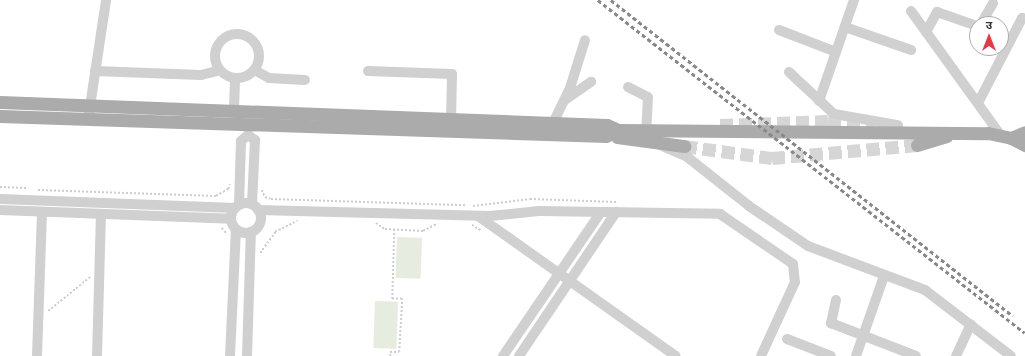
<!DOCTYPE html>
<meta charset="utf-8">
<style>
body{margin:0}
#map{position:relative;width:1025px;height:356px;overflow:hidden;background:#fff;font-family:Ubuntu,"Noto Sans Devanagari",sans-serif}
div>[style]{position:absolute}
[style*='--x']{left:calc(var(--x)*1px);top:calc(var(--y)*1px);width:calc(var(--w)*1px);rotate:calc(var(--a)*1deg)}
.green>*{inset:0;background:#e6ecdf;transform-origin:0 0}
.major-tunnel>*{height:13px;margin-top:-6.5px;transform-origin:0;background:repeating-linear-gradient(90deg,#d6d6d6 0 13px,transparent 0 19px)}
.path>*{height:1.5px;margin-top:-0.75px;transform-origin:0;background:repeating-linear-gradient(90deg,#cdcdcd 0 2px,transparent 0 4px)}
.minor>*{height:10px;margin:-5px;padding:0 5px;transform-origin:5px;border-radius:5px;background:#d0d0d0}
.minor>.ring{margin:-5px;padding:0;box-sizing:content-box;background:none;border:10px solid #d0d0d0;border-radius:50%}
.major>*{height:13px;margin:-6.5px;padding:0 6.5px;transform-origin:6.5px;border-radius:6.5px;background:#ababab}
.rail>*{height:2.5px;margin-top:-1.25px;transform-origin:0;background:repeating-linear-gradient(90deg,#888 0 4px,transparent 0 7px)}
span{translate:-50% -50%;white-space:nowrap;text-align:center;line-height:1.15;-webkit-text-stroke:4px #fff;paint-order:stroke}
.north{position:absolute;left:969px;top:16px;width:40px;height:40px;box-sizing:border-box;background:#fff;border:1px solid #adadad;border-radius:50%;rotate:0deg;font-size:11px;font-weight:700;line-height:16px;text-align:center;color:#333}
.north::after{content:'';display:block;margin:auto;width:14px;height:18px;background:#e63946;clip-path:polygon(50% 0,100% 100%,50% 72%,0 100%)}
</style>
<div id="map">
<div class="green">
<div style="left:397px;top:237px;width:25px;height:41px;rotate:2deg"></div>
<div style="left:375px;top:301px;width:23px;height:47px;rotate:2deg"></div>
</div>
<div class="major-tunnel">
<div style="--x:720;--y:125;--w:108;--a:-2.1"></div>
<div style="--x:828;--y:121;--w:47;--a:3.7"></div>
<div style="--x:684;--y:146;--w:89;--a:7.8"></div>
<div style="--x:772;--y:158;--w:146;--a:-5.1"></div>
</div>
<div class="path">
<div style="--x:0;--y:187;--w:27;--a:2"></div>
<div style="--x:38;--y:190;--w:178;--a:1.9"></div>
<div style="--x:216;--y:196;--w:14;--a:-30"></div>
<div style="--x:228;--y:189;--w:5;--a:-68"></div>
<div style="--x:262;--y:190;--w:8;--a:67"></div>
<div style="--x:265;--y:197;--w:6;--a:18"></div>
<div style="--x:271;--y:199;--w:196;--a:1.8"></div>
<div style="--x:473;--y:206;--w:57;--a:-7"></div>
<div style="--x:530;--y:199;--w:87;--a:2"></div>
<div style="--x:376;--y:223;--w:11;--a:34"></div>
<div style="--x:385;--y:229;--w:38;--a:3"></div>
<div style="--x:423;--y:231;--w:16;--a:-27"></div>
<div style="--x:472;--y:225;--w:12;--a:31"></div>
<div style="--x:222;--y:228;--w:8;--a:50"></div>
<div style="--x:260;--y:253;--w:26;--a:-54"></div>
<div style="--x:275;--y:232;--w:25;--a:-27"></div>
<div style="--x:48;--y:311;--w:54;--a:-39"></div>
<div style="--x:390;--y:356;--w:4;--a:-90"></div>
<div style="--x:390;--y:352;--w:9;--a:0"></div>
<div style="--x:399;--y:352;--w:53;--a:-86.8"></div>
<div style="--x:402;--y:299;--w:10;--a:180"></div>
<div style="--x:392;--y:299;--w:69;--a:-88.3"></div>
</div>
<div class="minor">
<div style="--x:911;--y:11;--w:154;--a:54.2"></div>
<div style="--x:981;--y:24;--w:24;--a:-60"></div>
<div style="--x:845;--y:27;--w:70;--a:19.2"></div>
<div style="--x:779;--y:30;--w:61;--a:21.1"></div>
<div style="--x:926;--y:32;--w:23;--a:-61"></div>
<div style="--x:937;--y:12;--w:42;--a:19.3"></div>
<div class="ring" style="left:215px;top:34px;width:34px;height:34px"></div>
<div style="--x:95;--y:71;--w:106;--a:2.2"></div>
<div style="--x:201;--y:75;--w:16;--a:-14"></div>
<div style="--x:256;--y:71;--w:15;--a:28"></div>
<div style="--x:269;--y:78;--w:36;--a:3"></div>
<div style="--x:368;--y:71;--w:84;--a:2"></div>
<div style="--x:452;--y:74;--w:46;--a:91.2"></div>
<div style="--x:789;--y:72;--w:62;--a:43"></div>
<div style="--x:834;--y:114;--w:65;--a:9.8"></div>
<div style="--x:628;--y:87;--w:22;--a:27"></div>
<div style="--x:648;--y:97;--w:33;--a:93"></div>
<div style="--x:565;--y:100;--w:32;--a:-35"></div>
<div style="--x:819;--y:101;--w:107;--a:-70.9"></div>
<div style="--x:978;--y:103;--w:96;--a:-62.6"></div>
<div style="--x:234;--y:109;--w:31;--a:-88"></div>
<div style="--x:89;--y:113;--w:114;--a:-81.4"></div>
<div style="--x:553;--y:123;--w:39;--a:-64"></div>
<div style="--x:570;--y:88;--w:50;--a:-72.6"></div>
<div style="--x:248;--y:135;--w:9;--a:36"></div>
<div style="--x:255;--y:140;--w:64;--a:92.7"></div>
<div style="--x:662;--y:146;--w:26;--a:23"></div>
<div style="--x:686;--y:156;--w:80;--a:38.4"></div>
<div style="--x:749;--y:206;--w:71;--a:34.1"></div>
<div style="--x:808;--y:246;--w:125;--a:20.6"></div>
<div style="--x:925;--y:290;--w:108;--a:37.5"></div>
<div style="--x:0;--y:199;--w:235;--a:2.2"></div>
<div class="ring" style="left:231px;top:203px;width:20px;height:20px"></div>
<div style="--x:239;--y:205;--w:64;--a:-88.2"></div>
<div style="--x:241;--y:141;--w:9;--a:-41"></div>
<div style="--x:0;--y:210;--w:231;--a:2.2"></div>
<div style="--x:258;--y:210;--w:232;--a:1.5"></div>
<div style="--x:490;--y:216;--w:49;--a:-5.8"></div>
<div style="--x:539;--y:211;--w:181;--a:0.9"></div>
<div style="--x:720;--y:214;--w:88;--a:34.4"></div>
<div style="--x:793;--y:264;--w:18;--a:84"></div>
<div style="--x:795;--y:282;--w:81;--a:114.7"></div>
<div style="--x:478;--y:216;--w:242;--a:35.3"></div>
<div style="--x:836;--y:300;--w:24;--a:102"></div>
<div style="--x:831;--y:323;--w:91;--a:21.2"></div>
<div style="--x:787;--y:339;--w:47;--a:21.1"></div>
<div style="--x:37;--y:356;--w:144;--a:-88"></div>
<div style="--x:97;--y:356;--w:142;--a:-88.4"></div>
<div style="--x:230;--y:356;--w:126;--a:-87.3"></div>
<div style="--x:247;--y:356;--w:124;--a:-88.2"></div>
<div style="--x:503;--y:356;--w:174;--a:-55.8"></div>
<div style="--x:519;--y:356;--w:174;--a:-56"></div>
<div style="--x:856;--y:356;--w:85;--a:-70.7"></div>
<div style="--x:956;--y:356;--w:35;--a:-65"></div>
</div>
<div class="major">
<div style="--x:0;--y:102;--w:607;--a:2.17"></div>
<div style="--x:607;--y:125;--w:12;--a:24"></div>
<div style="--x:618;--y:130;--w:370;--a:0.5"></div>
<div style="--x:988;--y:133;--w:24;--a:12"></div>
<div style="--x:1011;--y:138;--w:16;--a:27"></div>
<div style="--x:0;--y:116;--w:606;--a:1.89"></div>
<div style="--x:606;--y:136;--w:13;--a:-27"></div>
<div style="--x:617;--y:137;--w:68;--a:7.7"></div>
<div style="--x:1011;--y:138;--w:15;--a:-23"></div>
<div style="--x:917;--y:145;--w:31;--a:-17"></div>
</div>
<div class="rail">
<div style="--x:598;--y:0;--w:541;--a:37.95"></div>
<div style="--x:611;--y:0;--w:511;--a:38.17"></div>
</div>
<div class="north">उ</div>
</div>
